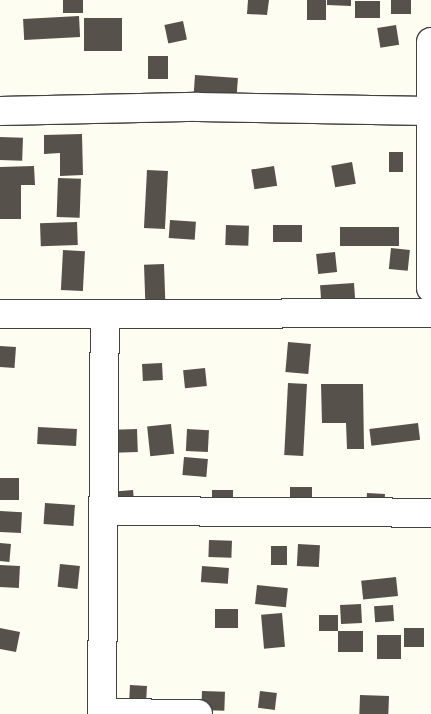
<!DOCTYPE html>
<style>
body{margin:0}
#map{position:relative;width:431px;height:714px;overflow:hidden;background:#fefdf1;font-family:"Crimson Pro",serif}
div>[style]{position:absolute}
[style*='--x']{left:calc(var(--x)*1px);top:calc(var(--y)*1px);width:calc(var(--w)*1px);rotate:calc(var(--a)*1deg)}
.building>*{inset:0;background:#57514c;transform-origin:0 0}
.roads{filter:drop-shadow(1px 0 #424242) drop-shadow(-1px 0 #424242) drop-shadow(0 1px #424242) drop-shadow(0 -1px #424242)}
.minor>*{height:28px;margin:-14px;padding:0 14px;transform-origin:14px;border-radius:14px;background:#fff}
span{translate:-50% -50%;white-space:nowrap;text-align:center;line-height:1.15;-webkit-text-stroke:5px #fff;paint-order:stroke}
</style>
<div id="map">
<div class="building">
<div style="left:63px;top:0;width:20px;height:13px"></div>
<div style="clip-path:polygon(248px 0,269px 0,267px 15px,247px 14px)"></div>
<div style="left:307px;top:0;width:19px;height:20px"></div>
<div style="clip-path:polygon(327px 0,351px 0,351px 6px,327px 5px)"></div>
<div style="left:391px;top:0;width:20px;height:14px"></div>
<div style="left:355px;top:1px;width:25px;height:17px"></div>
<div style="left:79px;top:16px;width:21px;height:56px;rotate:87deg"></div>
<div style="left:84px;top:18px;width:38px;height:33px"></div>
<div style="left:183px;top:21px;width:19px;height:19px;rotate:78deg"></div>
<div style="left:396px;top:25px;width:20px;height:19px;rotate:81deg"></div>
<div style="left:168px;top:56px;width:23px;height:20px;rotate:90deg"></div>
<div style="left:195px;top:75px;width:43px;height:24px;rotate:4deg"></div>
<div style="clip-path:polygon(82px 134px,83px 175px,60px 176px,60px 153px,44px 154px,44px 135px)"></div>
<div style="left:0;top:137px;width:23px;height:23px;rotate:2deg"></div>
<div style="left:389px;top:152px;width:14px;height:20px"></div>
<div style="left:352px;top:162px;width:22px;height:21px;rotate:80deg"></div>
<div style="clip-path:polygon(34px 166px,35px 185px,21px 185px,21px 219px,0 219px,0 167px)"></div>
<div style="left:274px;top:166px;width:20px;height:23px;rotate:81deg"></div>
<div style="left:147px;top:170px;width:21px;height:58px;rotate:3deg"></div>
<div style="left:58px;top:178px;width:23px;height:39px;rotate:2deg"></div>
<div style="left:170px;top:220px;width:26px;height:18px;rotate:4deg"></div>
<div style="left:77px;top:222px;width:23px;height:37px;rotate:88deg"></div>
<div style="left:226px;top:225px;width:23px;height:20px;rotate:2deg"></div>
<div style="left:273px;top:225px;width:29px;height:17px"></div>
<div style="left:399px;top:227px;width:19px;height:59px;rotate:90deg"></div>
<div style="left:391px;top:248px;width:19px;height:21px;rotate:6deg"></div>
<div style="left:63px;top:250px;width:22px;height:40px;rotate:3deg"></div>
<div style="left:335px;top:252px;width:20px;height:19px;rotate:84deg"></div>
<div style="left:164px;top:264px;width:37px;height:20px;rotate:88deg"></div>
<div style="left:354px;top:283px;width:15px;height:34px;rotate:86deg"></div>
<div style="left:288px;top:342px;width:23px;height:30px;rotate:5deg"></div>
<div style="left:0;top:346px;width:16px;height:21px;rotate:4deg"></div>
<div style="left:162px;top:363px;width:17px;height:20px;rotate:87deg"></div>
<div style="left:205px;top:368px;width:18px;height:22px;rotate:84deg"></div>
<div style="left:288px;top:383px;width:19px;height:72px;rotate:3deg"></div>
<div style="clip-path:polygon(321px 384px,363px 384px,364px 449px,347px 449px,346px 423px,322px 423px)"></div>
<div style="left:418px;top:423px;width:17px;height:49px;rotate:83deg"></div>
<div style="left:171px;top:424px;width:30px;height:24px;rotate:84deg"></div>
<div style="left:38px;top:427px;width:39px;height:17px;rotate:3deg"></div>
<div style="left:137px;top:429px;width:23px;height:24px;rotate:88deg"></div>
<div style="left:187px;top:429px;width:22px;height:22px;rotate:3deg"></div>
<div style="left:184px;top:457px;width:24px;height:18px;rotate:5deg"></div>
<div style="left:0;top:478px;width:19px;height:22px"></div>
<div style="left:290px;top:487px;width:22px;height:19px"></div>
<div style="clip-path:polygon(133px 490px,135px 510px,109px 492px)"></div>
<div style="left:212px;top:490px;width:21px;height:16px"></div>
<div style="left:367px;top:493px;width:18px;height:19px;rotate:3deg"></div>
<div style="left:45px;top:503px;width:30px;height:21px;rotate:4deg"></div>
<div style="left:0;top:511px;width:22px;height:21px;rotate:3deg"></div>
<div style="left:209px;top:540px;width:23px;height:17px;rotate:2deg"></div>
<div style="left:0;top:543px;width:11px;height:18px;rotate:5deg"></div>
<div style="left:298px;top:544px;width:22px;height:22px;rotate:3deg"></div>
<div style="left:271px;top:546px;width:16px;height:19px"></div>
<div style="left:60px;top:564px;width:20px;height:23px;rotate:6deg"></div>
<div style="left:0;top:565px;width:20px;height:22px;rotate:3deg"></div>
<div style="left:202px;top:566px;width:27px;height:16px;rotate:4deg"></div>
<div style="left:396px;top:577px;width:19px;height:35px;rotate:84deg"></div>
<div style="left:257px;top:585px;width:31px;height:19px;rotate:6deg"></div>
<div style="left:361px;top:604px;width:19px;height:21px;rotate:87deg"></div>
<div style="left:393px;top:605px;width:16px;height:19px;rotate:86deg"></div>
<div style="left:215px;top:609px;width:23px;height:19px"></div>
<div style="left:282px;top:613px;width:34px;height:21px;rotate:85deg"></div>
<div style="left:338px;top:615px;width:16px;height:19px;rotate:90deg"></div>
<div style="clip-path:polygon(0 628px,20px 632px,16px 652px,0 649px)"></div>
<div style="left:424px;top:628px;width:19px;height:20px;rotate:90deg"></div>
<div style="left:338px;top:631px;width:25px;height:21px"></div>
<div style="left:377px;top:635px;width:24px;height:24px"></div>
<div style="left:130px;top:685px;width:17px;height:26px;rotate:3deg"></div>
<div style="left:202px;top:691px;width:23px;height:19px;rotate:2deg"></div>
<div style="left:260px;top:691px;width:17px;height:17px;rotate:7deg"></div>
<div style="left:360px;top:695px;width:29px;height:19px;rotate:2deg"></div>
</div>
<div class="roads">
<div class="minor">
<div style="--x:431;--y:42;--w:246;--a:90"></div>
<div style="--x:0;--y:111;--w:198;--a:-1.2"></div>
<div style="--x:198;--y:107;--w:231;--a:1"></div>
<div style="--x:0;--y:314;--w:431;--a:-0.1"></div>
<div style="--x:103;--y:511;--w:328;--a:0.3"></div>
<div style="--x:102;--y:713;--w:96;--a:0.6"></div>
<div style="--x:102;--y:714;--w:399;--a:-89.6"></div>
</div>
</div>
</div>
